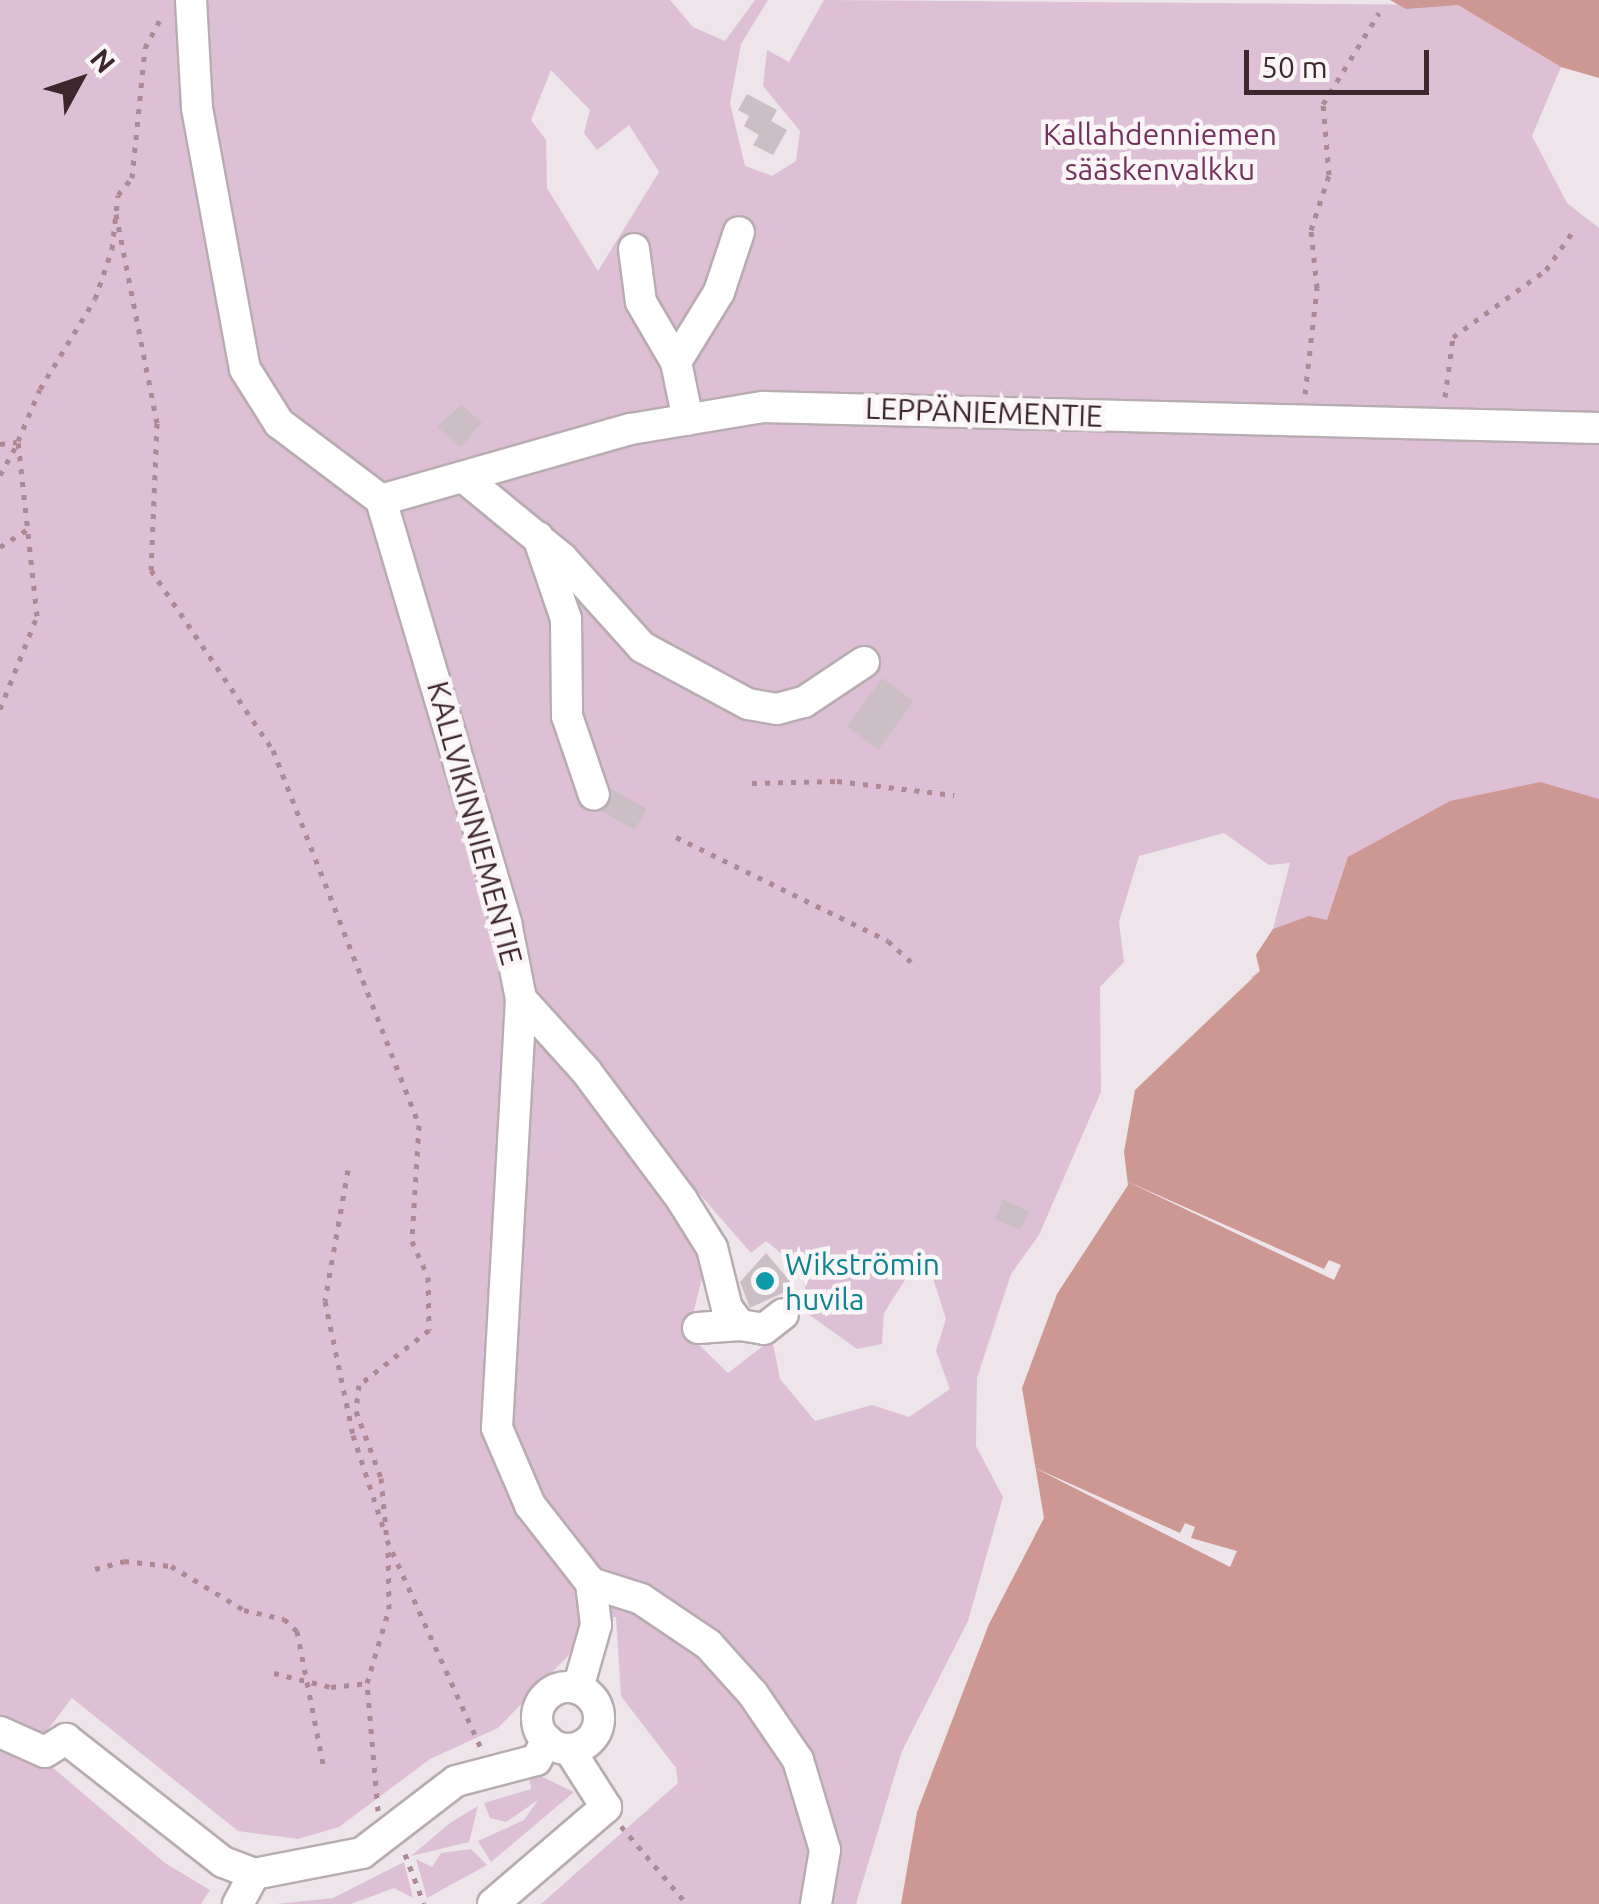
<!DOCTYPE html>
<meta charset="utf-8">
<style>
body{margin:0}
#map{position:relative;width:1599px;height:1904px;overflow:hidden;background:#ede5e9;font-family:Ubuntu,sans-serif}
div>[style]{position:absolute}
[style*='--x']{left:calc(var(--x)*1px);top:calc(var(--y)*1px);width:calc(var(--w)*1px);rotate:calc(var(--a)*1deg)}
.green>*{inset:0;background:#ddc0d6}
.water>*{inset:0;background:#ce9892}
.pier>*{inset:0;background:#ede5e9}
.building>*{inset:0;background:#cbbec4;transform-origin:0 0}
.path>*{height:5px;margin-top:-2.5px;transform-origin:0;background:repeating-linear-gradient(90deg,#af8896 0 5px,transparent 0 13px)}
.roads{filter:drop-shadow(2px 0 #b8acb1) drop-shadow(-2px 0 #b8acb1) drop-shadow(0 2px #b8acb1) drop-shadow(0 -2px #b8acb1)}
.minor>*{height:30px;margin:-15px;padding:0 15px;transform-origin:15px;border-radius:15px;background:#fff}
.minor>.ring{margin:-15px;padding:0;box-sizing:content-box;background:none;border:30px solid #fff;border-radius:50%}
.dots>*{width:28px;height:28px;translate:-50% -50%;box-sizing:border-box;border:5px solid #faf6f8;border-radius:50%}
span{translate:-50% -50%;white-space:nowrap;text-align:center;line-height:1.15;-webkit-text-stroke:9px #faf6f8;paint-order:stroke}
.park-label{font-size:30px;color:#72325d}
.street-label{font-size:30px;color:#3e262d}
.culture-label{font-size:30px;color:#0d838f}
.left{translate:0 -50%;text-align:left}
.north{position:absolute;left:30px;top:30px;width:100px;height:100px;-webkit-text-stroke:8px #faf6f8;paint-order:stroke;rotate:50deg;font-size:28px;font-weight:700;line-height:40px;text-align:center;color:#3e262d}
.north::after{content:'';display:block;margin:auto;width:35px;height:45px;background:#3e262d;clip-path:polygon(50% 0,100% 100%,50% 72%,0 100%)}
.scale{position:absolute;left:1244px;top:50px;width:185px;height:45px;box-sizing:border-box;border:5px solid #3e262d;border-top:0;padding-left:12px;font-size:30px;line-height:35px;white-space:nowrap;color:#3e262d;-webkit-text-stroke:8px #faf6f8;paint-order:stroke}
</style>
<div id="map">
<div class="green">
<div style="clip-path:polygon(evenodd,0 0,670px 0,693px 27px,725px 41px,755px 0,768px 0,741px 44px,730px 103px,745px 166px,772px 176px,796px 161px,800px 131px,763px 86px,767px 50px,789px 62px,824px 0,1458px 5px,1561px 67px,1532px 136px,1567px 203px,1599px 228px,1599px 963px,1292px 1026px,1251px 977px,1260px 971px,1256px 955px,1273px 929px,1290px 863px,1269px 865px,1224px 833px,1139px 856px,1119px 922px,1124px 962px,1100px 987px,1101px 1092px,1039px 1235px,1011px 1274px,977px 1378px,976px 1446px,1003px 1497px,968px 1621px,902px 1751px,856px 1904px,541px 1904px,678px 1783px,676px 1768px,621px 1696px,616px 1617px,584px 1620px,568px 1656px,498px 1728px,430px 1759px,339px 1827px,298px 1839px,238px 1831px,72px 1698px,32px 1750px,165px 1863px,210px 1890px,201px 1904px,0 1904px,0 0,551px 70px,590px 110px,584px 133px,597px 150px,629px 125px,659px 172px,598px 271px,547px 188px,546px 140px,531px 120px,551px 70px,0 0,675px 1166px,751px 1253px,766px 1241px,804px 1272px,807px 1313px,857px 1349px,882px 1344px,884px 1313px,915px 1264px,932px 1275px,946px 1319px,936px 1351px,950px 1389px,909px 1417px,872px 1405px,815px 1421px,780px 1379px,772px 1339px,728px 1373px,688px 1334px,705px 1266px,675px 1166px)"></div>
<div style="clip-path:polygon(528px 1770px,574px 1792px,491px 1862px,478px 1841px,524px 1820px,538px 1800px,506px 1822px,490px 1818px,484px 1803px,531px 1789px)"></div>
<div style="clip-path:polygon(478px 1806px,469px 1842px,411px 1856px,450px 1823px)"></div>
<div style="clip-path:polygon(471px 1849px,487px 1865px,427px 1898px,416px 1859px,432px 1867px,441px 1853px)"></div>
<div style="clip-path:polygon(404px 1862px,413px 1898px,394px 1888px,351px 1904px,276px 1904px,333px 1898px)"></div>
</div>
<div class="water">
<div style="clip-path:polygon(1390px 0,1599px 0,1599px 78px,1561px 67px,1458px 5px,1406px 9px)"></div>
<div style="clip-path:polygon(1540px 782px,1599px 799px,1599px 1904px,901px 1904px,917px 1812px,989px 1624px,1044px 1518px,1022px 1388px,1057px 1294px,1128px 1185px,1124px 1152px,1135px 1090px,1260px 971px,1256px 955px,1273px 929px,1309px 916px,1327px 920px,1348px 857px,1450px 801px)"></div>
</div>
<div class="pier">
<div style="clip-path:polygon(1124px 1180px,1324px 1269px,1329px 1260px,1341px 1265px,1334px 1280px)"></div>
<div style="clip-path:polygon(1033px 1467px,1180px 1533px,1185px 1523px,1195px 1527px,1191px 1538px,1237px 1551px,1230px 1567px)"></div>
</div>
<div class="building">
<div style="clip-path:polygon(747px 94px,777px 110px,771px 121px,787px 130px,773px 155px,753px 145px,759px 135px,744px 126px,749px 116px,738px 110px)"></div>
<div style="clip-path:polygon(461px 405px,482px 422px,461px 447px,437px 427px)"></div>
<div style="left:882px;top:678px;width:39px;height:60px;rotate:36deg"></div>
<div style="left:612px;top:789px;width:40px;height:24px;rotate:30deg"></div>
<div style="left:1003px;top:1200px;width:28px;height:21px;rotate:23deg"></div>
<div style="clip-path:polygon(766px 1253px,795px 1287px,750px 1308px,740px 1282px)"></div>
</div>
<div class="path">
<div style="--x:116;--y:214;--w:213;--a:78.9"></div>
<div style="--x:157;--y:423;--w:147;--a:92.3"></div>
<div style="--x:151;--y:570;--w:217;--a:55.9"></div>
<div style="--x:273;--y:750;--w:402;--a:68.7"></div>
<div style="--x:419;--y:1125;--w:116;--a:93.5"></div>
<div style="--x:412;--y:1241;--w:39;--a:66"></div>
<div style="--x:428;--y:1277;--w:53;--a:88.9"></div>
<div style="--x:429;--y:1330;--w:89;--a:141.8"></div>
<div style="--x:359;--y:1385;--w:26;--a:97"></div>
<div style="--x:356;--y:1411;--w:72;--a:69.5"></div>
<div style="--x:381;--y:1478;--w:62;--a:84.5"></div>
<div style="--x:387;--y:1540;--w:228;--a:65.7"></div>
<div style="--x:1305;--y:394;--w:107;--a:-83.5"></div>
<div style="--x:1317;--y:288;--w:58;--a:-95.9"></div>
<div style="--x:1311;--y:230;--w:58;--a:-71.9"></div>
<div style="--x:1329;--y:175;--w:71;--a:-94.8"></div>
<div style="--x:1323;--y:104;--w:107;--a:-58.4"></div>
<div style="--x:1445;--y:397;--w:61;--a:-82.4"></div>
<div style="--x:1453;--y:337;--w:115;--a:-35.8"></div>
<div style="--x:1546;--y:270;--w:52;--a:-55.1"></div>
<div style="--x:0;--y:444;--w:17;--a:-7"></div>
<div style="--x:0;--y:475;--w:35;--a:-61"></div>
<div style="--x:0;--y:547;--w:37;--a:-33"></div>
<div style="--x:0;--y:709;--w:100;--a:-68.3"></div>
<div style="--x:37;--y:616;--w:176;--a:-96.2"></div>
<div style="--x:18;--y:441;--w:56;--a:-67.1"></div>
<div style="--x:40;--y:389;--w:105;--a:-58.6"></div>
<div style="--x:95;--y:299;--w:53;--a:-71.2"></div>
<div style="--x:112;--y:249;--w:54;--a:-83.7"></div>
<div style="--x:118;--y:195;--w:22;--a:-51"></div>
<div style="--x:132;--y:178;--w:131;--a:-84.3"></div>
<div style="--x:145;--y:48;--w:38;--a:-62"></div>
<div style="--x:752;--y:783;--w:85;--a:-1.3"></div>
<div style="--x:837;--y:781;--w:118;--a:6.8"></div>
<div style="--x:676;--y:837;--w:236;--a:26.1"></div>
<div style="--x:888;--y:941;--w:31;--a:42"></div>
<div style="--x:348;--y:1170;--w:133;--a:100"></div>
<div style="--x:325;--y:1301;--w:137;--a:78.2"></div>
<div style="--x:353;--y:1435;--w:97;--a:71.9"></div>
<div style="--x:95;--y:1569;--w:30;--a:-15"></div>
<div style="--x:124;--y:1561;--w:47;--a:6.1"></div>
<div style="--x:171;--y:1566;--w:85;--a:31.1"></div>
<div style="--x:244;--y:1610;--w:41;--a:12.7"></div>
<div style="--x:284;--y:1619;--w:18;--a:43"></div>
<div style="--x:297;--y:1631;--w:141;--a:78.9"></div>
<div style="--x:274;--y:1673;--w:59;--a:13.8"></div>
<div style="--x:331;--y:1687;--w:36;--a:-6"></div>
<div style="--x:378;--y:1811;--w:128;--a:-94.9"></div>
<div style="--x:367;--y:1683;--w:77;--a:-73.4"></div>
<div style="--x:389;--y:1609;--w:62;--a:-90.9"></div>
<div style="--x:621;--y:1826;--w:102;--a:49.8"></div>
<div style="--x:405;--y:1854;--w:53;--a:69.2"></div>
</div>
<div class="roads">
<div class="minor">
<div style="--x:191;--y:0;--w:108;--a:86.8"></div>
<div style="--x:197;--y:108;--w:265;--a:79.6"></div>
<div style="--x:245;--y:369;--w:64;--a:57.8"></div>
<div style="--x:279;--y:423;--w:128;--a:37"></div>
<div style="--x:381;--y:500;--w:441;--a:73.5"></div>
<div style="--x:506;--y:923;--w:77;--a:78.8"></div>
<div style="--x:521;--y:999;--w:430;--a:93.2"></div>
<div style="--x:497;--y:1428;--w:84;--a:66.8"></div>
<div style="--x:530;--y:1505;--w:99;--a:52"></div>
<div style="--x:591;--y:1583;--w:42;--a:83.2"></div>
<div style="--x:596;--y:1625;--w:66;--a:105.9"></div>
<div style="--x:634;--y:249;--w:53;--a:82.5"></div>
<div style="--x:641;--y:302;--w:69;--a:59.7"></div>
<div style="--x:676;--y:362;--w:59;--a:78.3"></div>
<div style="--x:676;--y:362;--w:82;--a:-58.4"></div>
<div style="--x:719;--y:292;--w:63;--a:-71.6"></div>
<div style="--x:467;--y:480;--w:123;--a:39.4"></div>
<div style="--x:562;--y:558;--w:120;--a:48"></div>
<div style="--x:642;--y:647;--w:120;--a:28.3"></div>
<div style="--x:748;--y:704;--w:29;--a:10"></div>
<div style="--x:777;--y:709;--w:28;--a:-15"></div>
<div style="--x:804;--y:702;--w:72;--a:-33.7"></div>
<div style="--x:381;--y:500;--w:260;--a:-15.9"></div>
<div style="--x:631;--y:429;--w:134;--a:-9.5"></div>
<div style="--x:763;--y:407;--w:836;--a:1.44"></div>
<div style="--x:538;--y:537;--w:87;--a:71.1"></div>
<div style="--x:566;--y:619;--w:97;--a:89.4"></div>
<div style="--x:567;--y:716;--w:83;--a:71.1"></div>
<div style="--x:521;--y:999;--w:97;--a:47.9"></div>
<div style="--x:586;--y:1071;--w:161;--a:53.3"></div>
<div style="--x:682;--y:1200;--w:57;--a:58"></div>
<div style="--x:712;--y:1248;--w:62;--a:76"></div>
<div style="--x:727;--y:1308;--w:21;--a:53"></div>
<div style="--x:740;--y:1325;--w:24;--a:9"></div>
<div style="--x:764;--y:1329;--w:24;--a:-38"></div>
<div style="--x:698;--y:1328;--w:42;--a:-4.1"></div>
<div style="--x:591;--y:1583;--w:52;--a:17.7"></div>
<div style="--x:641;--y:1599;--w:81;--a:33.9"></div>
<div style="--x:708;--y:1644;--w:67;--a:48"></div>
<div style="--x:753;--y:1694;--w:80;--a:55.7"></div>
<div style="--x:798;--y:1760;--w:94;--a:73.3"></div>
<div style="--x:825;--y:1850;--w:55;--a:99.5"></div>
<div class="ring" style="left:537px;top:1687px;width:32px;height:32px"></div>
<div style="--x:0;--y:1732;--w:49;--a:24"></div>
<div style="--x:45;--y:1752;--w:25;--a:-32"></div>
<div style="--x:66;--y:1739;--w:199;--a:38.1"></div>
<div style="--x:223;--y:1862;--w:33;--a:21"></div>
<div style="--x:254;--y:1874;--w:110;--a:-11"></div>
<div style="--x:362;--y:1853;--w:118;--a:-37.5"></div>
<div style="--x:456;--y:1781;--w:83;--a:-14.7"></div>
<div style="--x:536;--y:1760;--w:23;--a:-61"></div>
<div style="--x:238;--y:1904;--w:34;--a:-62"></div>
<div style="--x:493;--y:1904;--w:149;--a:-40.6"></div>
<div style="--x:606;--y:1807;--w:69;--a:-122.5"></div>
</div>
</div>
<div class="dots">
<div style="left:765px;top:1281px;background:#0f9aa8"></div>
</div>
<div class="park-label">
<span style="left:1160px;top:151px">Kallahdenniemen<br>sääskenvalkku</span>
</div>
<div class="street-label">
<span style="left:984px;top:412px;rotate:2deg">LEPPÄNIEMENTIE</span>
<span style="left:475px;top:823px;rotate:75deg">KALLVIKINNIEMENTIE</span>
</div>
<div class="culture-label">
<span class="left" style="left:785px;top:1281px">Wikströmin<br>huvila</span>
</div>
<div class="north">N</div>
<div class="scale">50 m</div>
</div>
